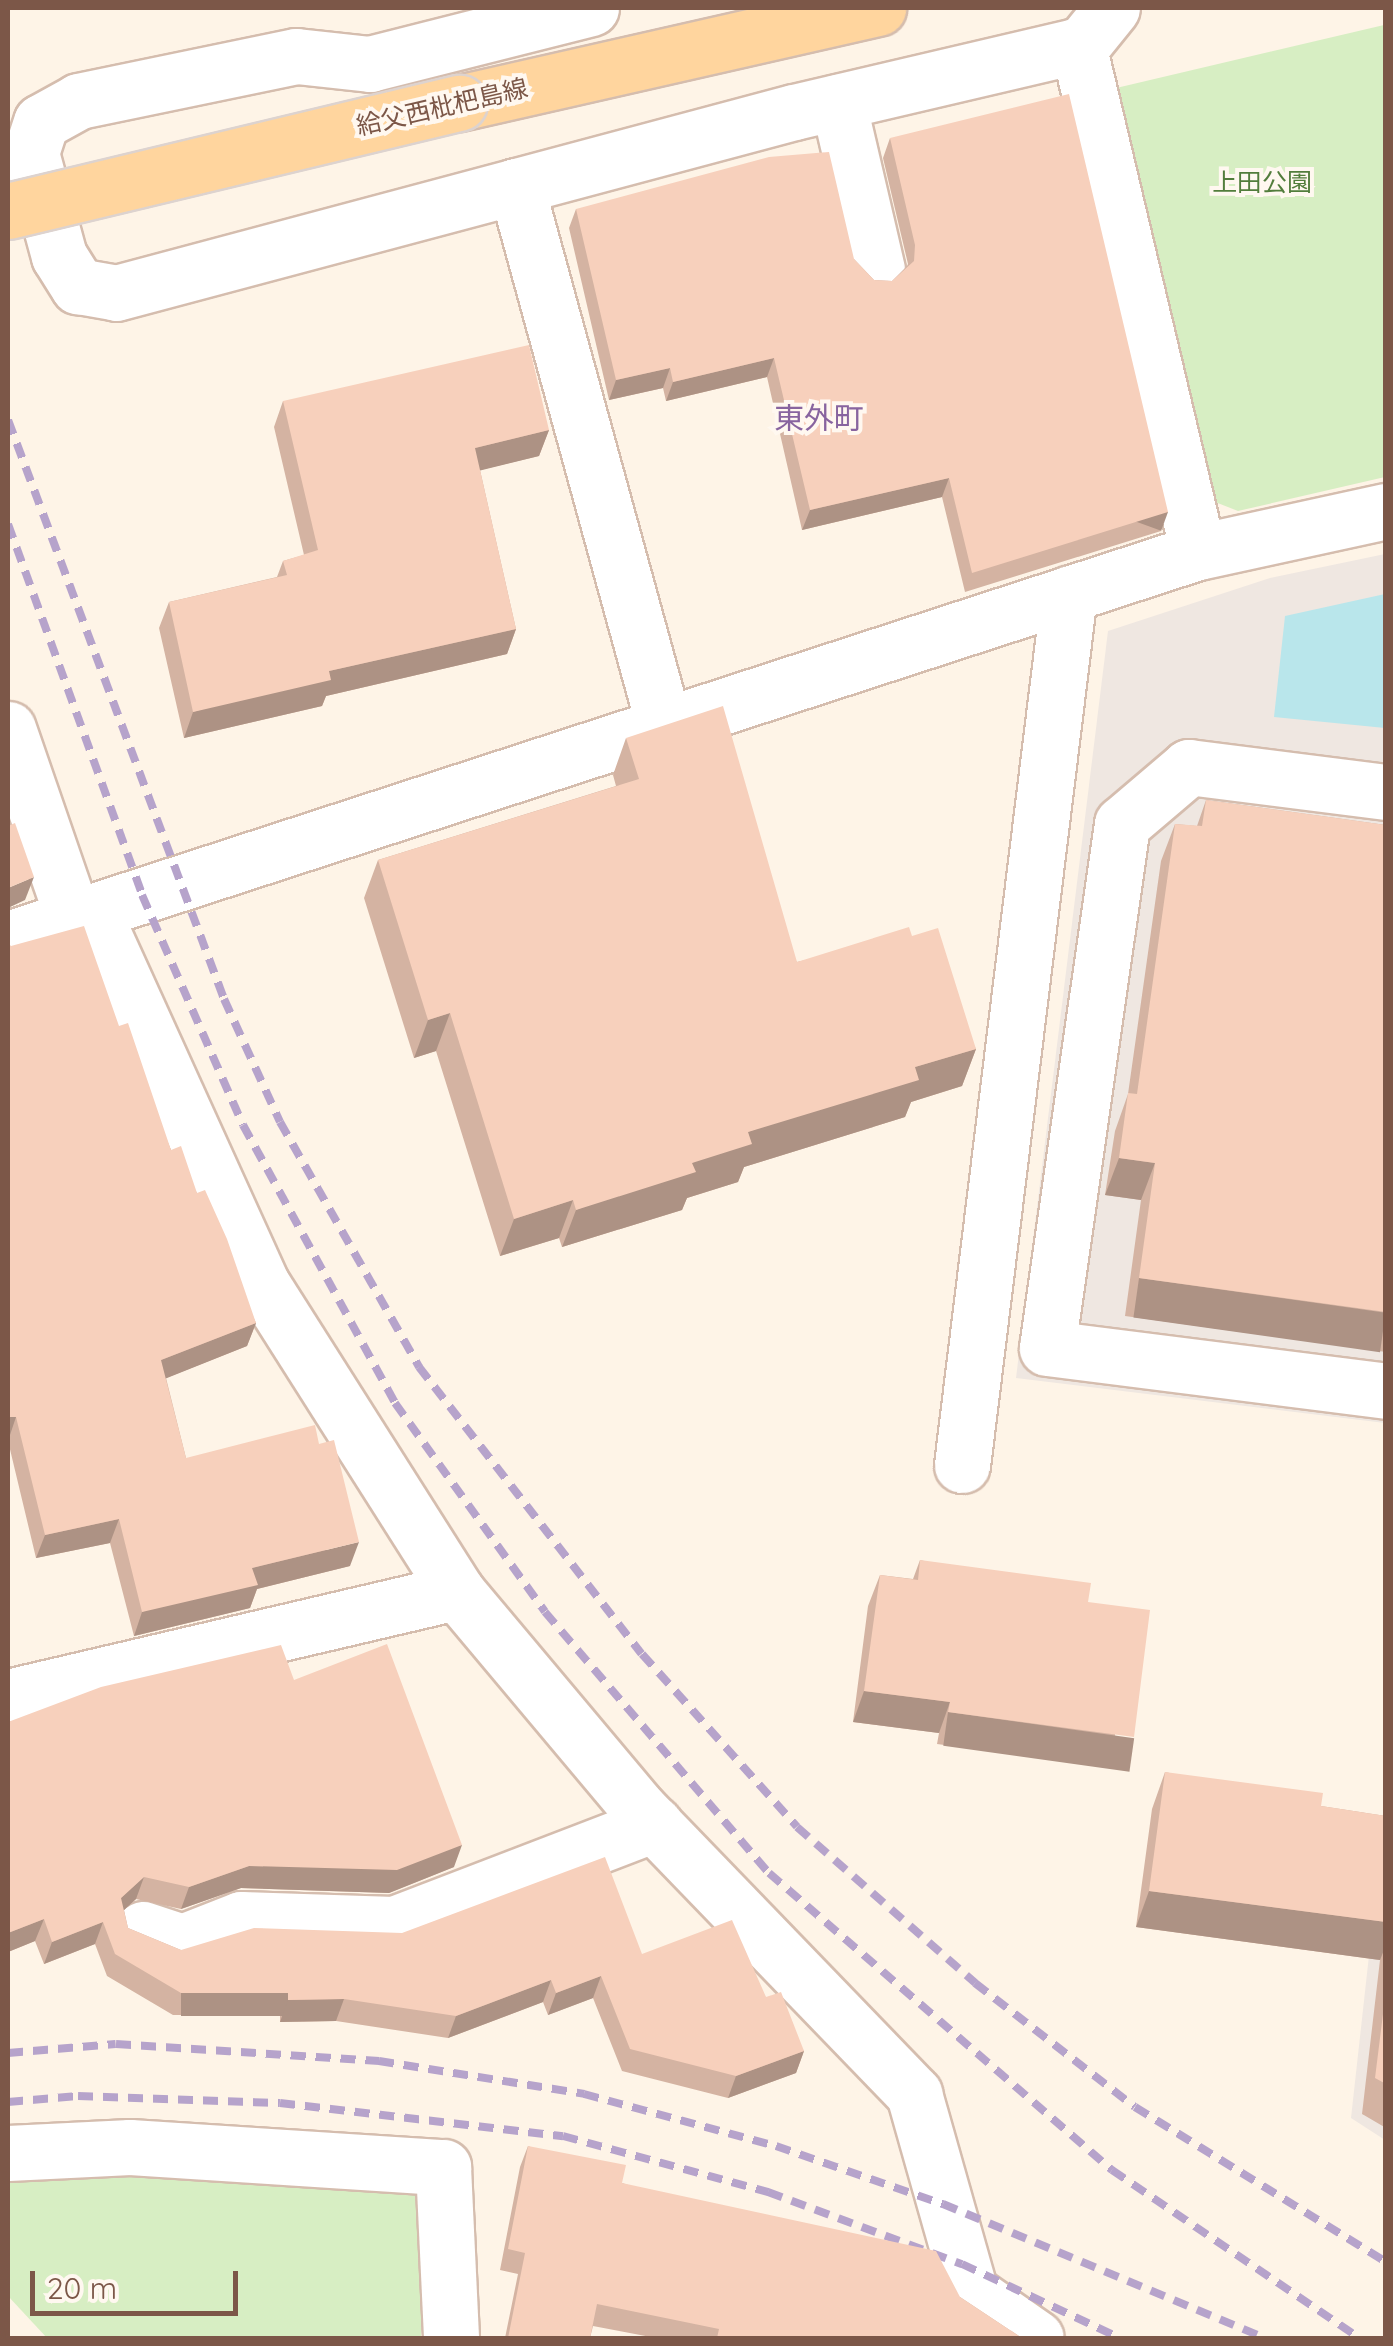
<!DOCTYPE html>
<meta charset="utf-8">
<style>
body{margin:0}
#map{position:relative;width:1393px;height:2346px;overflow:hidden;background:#fef4e7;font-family:Quicksand,"Noto Sans JP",sans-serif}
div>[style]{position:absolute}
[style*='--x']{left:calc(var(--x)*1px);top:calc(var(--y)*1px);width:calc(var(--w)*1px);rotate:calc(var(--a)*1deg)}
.industrial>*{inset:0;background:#efe7e1}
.green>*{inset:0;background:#d7eec3}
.water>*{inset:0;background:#b9e6eb}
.roads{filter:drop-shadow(2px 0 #d5bdae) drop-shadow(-2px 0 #d5bdae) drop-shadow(0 2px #d5bdae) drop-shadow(0 -2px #d5bdae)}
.minor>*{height:55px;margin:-27.5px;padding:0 27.5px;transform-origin:27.5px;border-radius:27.5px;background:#fff}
.major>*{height:55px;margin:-27.5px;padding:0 27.5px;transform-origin:27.5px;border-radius:27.5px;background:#ffd59e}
.rail>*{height:8px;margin-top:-4px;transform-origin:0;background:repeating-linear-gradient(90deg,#b6a3cb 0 15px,transparent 0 25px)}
.bridges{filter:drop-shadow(2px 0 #ddd3cf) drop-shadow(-2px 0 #ddd3cf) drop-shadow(0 2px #ddd3cf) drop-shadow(0 -2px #ddd3cf)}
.major-bridge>*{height:55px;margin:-27.5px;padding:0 27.5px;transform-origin:27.5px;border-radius:27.5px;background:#ffd59e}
.wall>*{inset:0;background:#d4b3a2}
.shaded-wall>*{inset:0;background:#ad9284;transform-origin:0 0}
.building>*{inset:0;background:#f7d0bc}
span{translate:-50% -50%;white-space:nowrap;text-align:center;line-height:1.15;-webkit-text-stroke:8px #fff8f0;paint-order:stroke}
.street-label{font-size:25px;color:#7c5748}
.park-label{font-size:25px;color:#527d3c}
.quarter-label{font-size:30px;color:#88649f}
.frame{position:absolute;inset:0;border:10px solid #7c5748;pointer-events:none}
.scale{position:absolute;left:30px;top:2271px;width:208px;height:45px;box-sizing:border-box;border:5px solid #7c5748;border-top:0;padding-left:12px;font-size:30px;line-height:35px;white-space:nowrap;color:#7c5748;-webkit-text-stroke:8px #fff8f0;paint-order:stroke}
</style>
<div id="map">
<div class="industrial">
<div style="clip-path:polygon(1385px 554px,1385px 1423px,1016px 1378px,1108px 631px,1270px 578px)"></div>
<div style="clip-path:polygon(1385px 1811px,1385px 2140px,1351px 2118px)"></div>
</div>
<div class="green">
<div style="clip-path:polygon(1384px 25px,1385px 477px,1238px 511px,1210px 500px,1112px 89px)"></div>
<div style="clip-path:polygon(117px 2165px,404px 2181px,425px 2206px,421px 2338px,47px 2338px,8px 2296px,8px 2172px)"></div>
</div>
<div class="water">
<div style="clip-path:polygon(1385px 594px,1385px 728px,1274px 717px,1285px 616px)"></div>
</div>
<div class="roads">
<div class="minor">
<div style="--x:591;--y:8;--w:228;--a:165.8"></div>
<div style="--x:370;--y:64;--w:74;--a:-173.8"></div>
<div style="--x:296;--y:56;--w:222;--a:168.3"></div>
<div style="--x:79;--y:101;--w:43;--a:151.1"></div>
<div style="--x:41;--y:122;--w:33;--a:108"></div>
<div style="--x:31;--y:153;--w:107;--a:74.8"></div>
<div style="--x:59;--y:256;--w:36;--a:58"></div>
<div style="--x:78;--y:286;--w:39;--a:10"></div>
<div style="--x:116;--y:293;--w:702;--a:-14.95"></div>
<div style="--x:794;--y:112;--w:297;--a:-13.2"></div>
<div style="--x:1083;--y:44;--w:46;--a:-51.1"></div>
<div style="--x:1078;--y:45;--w:521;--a:76.68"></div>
<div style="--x:838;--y:102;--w:172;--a:76.9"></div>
<div style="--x:516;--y:186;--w:559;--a:74.65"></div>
<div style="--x:8;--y:729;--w:200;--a:71"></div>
<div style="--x:1386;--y:792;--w:199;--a:-172.8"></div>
<div style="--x:1189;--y:767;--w:88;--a:139.6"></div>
<div style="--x:1122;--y:824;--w:529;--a:98.15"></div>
<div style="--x:1047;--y:1348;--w:342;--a:7.2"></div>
<div style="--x:93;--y:912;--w:411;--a:65.6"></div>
<div style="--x:263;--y:1286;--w:362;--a:57.6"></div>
<div style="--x:457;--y:1592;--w:285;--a:50"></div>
<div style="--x:640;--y:1810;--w:395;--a:46"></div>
<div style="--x:914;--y:2094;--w:206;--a:74.2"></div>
<div style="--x:970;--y:2292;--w:80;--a:34.9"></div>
<div style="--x:8;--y:939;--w:1251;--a:-18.02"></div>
<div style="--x:1198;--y:552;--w:192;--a:-12.3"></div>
<div style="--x:962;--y:1465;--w:878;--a:-83"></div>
<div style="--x:8;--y:1697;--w:461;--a:-13.2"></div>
<div style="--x:143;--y:1929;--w:41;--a:18.4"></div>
<div style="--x:182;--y:1942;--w:63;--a:-21.3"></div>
<div style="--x:241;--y:1919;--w:153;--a:1.9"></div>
<div style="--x:394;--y:1924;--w:279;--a:-21"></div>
<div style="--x:8;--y:2153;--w:122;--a:-2.8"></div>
<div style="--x:130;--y:2147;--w:314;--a:3.7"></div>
<div style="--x:443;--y:2167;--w:171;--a:87.3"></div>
</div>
<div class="major">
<div style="--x:459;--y:103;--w:430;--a:-12.8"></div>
</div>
</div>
<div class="rail">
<div style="--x:8;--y:420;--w:618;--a:69.54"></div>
<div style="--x:224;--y:999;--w:135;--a:65.5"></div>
<div style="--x:280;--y:1122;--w:282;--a:60.4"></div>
<div style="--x:419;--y:1367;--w:363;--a:52.2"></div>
<div style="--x:642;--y:1654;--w:232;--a:48.1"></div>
<div style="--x:797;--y:1827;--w:237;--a:41.2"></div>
<div style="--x:975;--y:1983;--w:202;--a:37.8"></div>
<div style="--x:1135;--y:2107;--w:295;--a:31.7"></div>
<div style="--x:8;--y:524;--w:394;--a:70.1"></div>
<div style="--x:142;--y:895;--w:251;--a:66.3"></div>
<div style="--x:243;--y:1125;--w:317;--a:61.3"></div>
<div style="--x:395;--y:1403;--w:257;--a:54.3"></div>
<div style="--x:545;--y:1612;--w:344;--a:49.4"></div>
<div style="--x:769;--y:1873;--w:454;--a:40.9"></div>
<div style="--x:1112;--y:2170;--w:299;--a:34.2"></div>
<div style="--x:8;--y:2053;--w:108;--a:-4.8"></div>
<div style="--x:116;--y:2044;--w:264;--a:3.7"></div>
<div style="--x:379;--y:2061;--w:208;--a:9.1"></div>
<div style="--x:584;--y:2094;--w:199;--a:15.2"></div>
<div style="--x:776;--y:2146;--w:177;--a:19.2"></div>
<div style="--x:943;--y:2204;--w:349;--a:22.6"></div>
<div style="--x:8;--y:2102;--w:70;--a:-4.9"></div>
<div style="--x:78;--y:2096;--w:202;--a:2"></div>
<div style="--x:280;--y:2103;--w:285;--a:6.7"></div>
<div style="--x:563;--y:2136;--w:213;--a:15.3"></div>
<div style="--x:768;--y:2192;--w:207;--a:20.4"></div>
<div style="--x:962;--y:2264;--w:174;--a:25.1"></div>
</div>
<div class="bridges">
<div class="major-bridge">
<div style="--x:8;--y:211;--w:464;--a:-13.5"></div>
</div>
</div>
<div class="wall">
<div style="clip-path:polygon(890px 138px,1161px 531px,965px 592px,942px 497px,802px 530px,767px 377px,666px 401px,663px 388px,609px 400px,569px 228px,576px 209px,854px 259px,874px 280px,892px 281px,907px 266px,908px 264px,883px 158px)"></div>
<div style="clip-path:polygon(283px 401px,549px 430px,539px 456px,480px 470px,516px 629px,507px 654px,326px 696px,322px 706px,184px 738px,159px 628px,169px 602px,277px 577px,283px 561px,304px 555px,274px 427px)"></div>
<div style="clip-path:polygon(626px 738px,797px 962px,912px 936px,976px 1049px,962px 1086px,911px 1102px,905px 1117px,744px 1167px,738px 1182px,687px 1198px,682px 1210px,562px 1247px,559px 1238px,500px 1256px,436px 1051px,414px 1058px,364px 898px,378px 860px,616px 786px,613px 775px)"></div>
<div style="clip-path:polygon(1206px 800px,1386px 825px,1386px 1352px,1125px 1316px,1141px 1200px,1105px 1195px,1115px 1131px,1128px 1094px,1161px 861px,1175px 824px,1197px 826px)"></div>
<div style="clip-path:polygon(119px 1026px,171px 1150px,197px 1193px,256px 1323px,247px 1346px,166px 1378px,186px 1458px,350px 1566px,257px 1589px,250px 1608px,134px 1636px,110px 1543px,36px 1558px,8px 1441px)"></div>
<div style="clip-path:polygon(920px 1560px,1088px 1602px,1122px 1769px,937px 1744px,939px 1733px,853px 1722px,868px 1606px,880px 1575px,913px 1579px)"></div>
<div style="clip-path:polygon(294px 1680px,454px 1867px,389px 1893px,241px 1888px,181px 1909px,136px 1899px,124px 1910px,128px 1928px,181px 1950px,642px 1954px,766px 1997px,804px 2051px,796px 2073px,728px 2098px,622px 2071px,593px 1998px,548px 2015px,543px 2002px,448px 2038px,336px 2021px,280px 2022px,280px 2015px,173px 2015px,107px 1976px,95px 1944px,44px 1964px,35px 1941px,8px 1952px,8px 1722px)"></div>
<div style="clip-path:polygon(1165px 1772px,1321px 1806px,1386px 1816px,1386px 2128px,1362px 2114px,1380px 1960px,1136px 1927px,1152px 1809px)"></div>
<div style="clip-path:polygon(528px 2146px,622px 2183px,960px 2297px,1022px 2338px,656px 2338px,593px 2326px,590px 2338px,505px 2338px,518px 2274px,500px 2270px,520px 2167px)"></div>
</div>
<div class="shaded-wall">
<div style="clip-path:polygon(774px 358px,767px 377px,666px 401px,673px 382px)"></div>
<div style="clip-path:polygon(670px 368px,663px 388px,609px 400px,616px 380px)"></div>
<div style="clip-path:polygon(549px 430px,539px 456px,466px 474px,475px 448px)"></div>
<div style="clip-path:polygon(949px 478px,942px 497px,802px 530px,810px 510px)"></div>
<div style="left:1168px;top:512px;width:20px;height:205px;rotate:110deg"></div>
<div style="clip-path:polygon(516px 629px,507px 654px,326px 696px,322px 706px,184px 738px,193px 712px,329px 671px)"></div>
<div style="clip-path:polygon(34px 877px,25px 900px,8px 908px,8px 888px)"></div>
<div style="clip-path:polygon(450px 1013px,436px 1051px,414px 1058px,428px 1020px)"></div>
<div style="clip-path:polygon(976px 1049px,962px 1086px,911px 1102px,905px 1117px,744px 1167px,738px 1182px,687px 1198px,682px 1210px,562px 1247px,576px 1210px,692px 1163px,748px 1132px,915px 1067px)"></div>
<div style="clip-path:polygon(1119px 1158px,1155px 1163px,1141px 1200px,1105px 1195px)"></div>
<div style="clip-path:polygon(573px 1200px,559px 1238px,500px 1256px,514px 1219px)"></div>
<div style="left:1139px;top:1278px;width:249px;height:40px;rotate:8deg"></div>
<div style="clip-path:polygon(256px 1323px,247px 1346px,152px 1384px,161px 1360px)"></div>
<div style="clip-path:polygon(8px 1417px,16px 1417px,8px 1441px)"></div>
<div style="clip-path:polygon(119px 1519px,110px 1543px,36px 1558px,45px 1535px)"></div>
<div style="clip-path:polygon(359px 1542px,350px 1566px,257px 1589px,250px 1608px,134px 1636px,142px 1612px,252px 1568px)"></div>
<div style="clip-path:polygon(864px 1691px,950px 1702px,939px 1733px,853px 1722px)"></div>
<div style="left:948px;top:1712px;width:188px;height:34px;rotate:8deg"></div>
<div style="clip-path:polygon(462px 1845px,454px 1867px,389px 1893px,241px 1888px,181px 1909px,189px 1887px,249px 1866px)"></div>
<div style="clip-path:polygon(144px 1877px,136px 1899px,113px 1920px,121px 1898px)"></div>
<div style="clip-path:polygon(1149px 1891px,1386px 1922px,1386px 1945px,1380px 1960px,1136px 1927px)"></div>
<div style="clip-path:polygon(44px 1919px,35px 1941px,8px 1952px,8px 1933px)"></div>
<div style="clip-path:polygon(103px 1922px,95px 1944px,44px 1964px,52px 1942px)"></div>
<div style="clip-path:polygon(601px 1976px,593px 1998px,548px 2015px,556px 1993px)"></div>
<div style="clip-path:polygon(551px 1980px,543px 2002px,448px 2038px,456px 2016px)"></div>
<div style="left:181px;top:1993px;width:107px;height:23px"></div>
<div style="clip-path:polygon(344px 1999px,336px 2021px,280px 2022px,288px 2000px)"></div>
<div style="clip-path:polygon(804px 2051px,796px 2073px,728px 2098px,736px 2076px)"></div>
</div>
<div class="building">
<div style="clip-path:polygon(1069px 94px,1168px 512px,972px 573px,949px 478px,810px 510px,774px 358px,673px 382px,670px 368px,616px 380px,576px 209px,769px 157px,829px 152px,854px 259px,874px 280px,892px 281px,914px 261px,915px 245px,890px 138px)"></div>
<div style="clip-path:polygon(529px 345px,549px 430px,475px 448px,516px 629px,329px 671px,331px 680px,193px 712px,169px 602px,287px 575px,283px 561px,318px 550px,283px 401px)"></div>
<div style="clip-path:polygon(723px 706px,797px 962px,909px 927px,912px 936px,938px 928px,976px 1049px,915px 1067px,919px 1080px,748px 1132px,752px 1144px,692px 1163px,696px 1172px,576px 1210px,573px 1200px,514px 1219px,450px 1013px,428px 1020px,378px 860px,639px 779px,626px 738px)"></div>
<div style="clip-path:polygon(1206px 800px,1386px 825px,1386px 1312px,1139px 1278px,1155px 1163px,1119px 1158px,1128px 1093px,1137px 1094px,1175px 824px,1202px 826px)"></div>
<div style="clip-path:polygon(15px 823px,34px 877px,8px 888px,8px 826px)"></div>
<div style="clip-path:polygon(84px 926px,119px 1026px,128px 1023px,171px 1150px,181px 1146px,197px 1193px,205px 1190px,227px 1239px,256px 1323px,161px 1360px,186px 1458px,315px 1425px,319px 1444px,334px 1440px,359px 1542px,252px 1568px,258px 1585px,142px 1612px,119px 1519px,45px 1535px,16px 1417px,8px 1417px,8px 943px,11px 946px)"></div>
<div style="clip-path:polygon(920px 1560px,1091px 1583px,1088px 1602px,1150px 1610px,1134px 1737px,948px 1712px,950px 1702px,864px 1691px,880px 1575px,918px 1580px)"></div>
<div style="clip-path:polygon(387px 1644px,462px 1845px,397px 1870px,249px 1866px,189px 1887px,144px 1877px,121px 1898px,128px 1928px,181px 1950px,254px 1928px,402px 1933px,605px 1857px,642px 1954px,732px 1920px,766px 1997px,781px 1992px,804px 2051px,736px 2076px,630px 2049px,601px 1976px,556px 1993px,551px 1980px,456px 2016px,344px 1999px,288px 2000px,288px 1993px,181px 1993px,115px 1954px,103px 1922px,52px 1942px,44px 1919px,8px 1933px,8px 1722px,101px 1687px,281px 1645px,294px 1680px)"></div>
<div style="clip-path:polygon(1165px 1772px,1323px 1793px,1321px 1806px,1386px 1816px,1386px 1922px,1149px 1891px)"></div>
<div style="clip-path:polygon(1386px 1990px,1386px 2084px,1375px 2078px)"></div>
<div style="clip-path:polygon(528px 2146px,626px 2165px,622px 2183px,936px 2251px,960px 2297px,1022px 2338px,717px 2338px,719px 2329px,597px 2304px,590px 2338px,508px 2338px,525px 2253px,508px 2249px)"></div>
</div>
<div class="street-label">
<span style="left:442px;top:107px;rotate:-13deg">給父西枇杷島線</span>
</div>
<div class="park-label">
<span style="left:1262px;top:182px">上田公園</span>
</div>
<div class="quarter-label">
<span style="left:819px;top:418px">東外町</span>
</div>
<div class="frame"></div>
<div class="scale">20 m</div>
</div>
